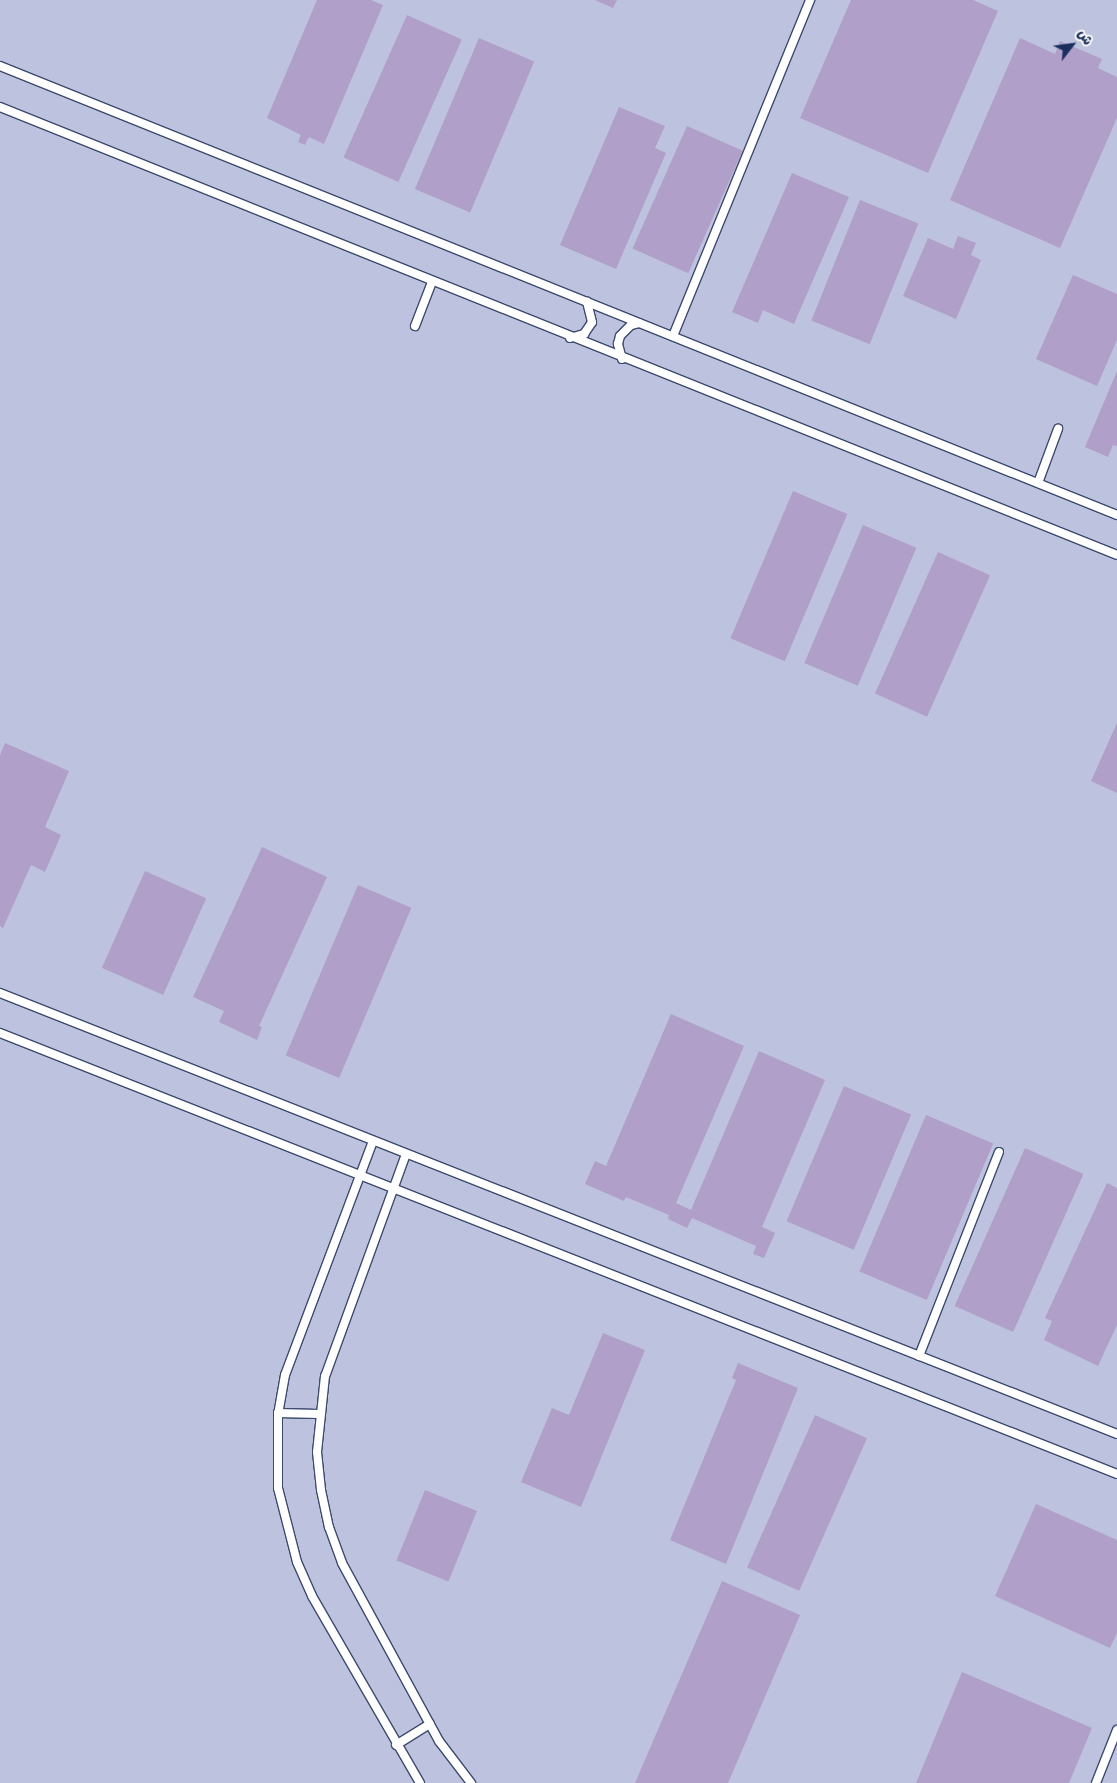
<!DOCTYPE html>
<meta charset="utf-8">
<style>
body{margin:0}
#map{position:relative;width:1117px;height:1783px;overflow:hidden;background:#f5e1cb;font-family:"Comic Neue","Playpen Sans Arabic",sans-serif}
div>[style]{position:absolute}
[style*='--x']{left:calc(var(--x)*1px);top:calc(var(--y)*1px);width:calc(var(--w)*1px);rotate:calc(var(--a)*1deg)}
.industrial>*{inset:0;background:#bdc3de;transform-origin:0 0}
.building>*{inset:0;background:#b09fc8;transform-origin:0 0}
.roads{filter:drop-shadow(1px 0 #3c4a6e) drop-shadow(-1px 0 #3c4a6e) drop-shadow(0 1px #3c4a6e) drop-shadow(0 -1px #3c4a6e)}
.service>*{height:8px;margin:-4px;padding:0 4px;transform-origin:4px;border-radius:4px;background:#fff}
span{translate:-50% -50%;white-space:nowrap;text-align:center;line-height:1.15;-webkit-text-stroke:4px #f6f6f2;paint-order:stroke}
.north{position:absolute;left:1047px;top:20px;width:50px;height:50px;-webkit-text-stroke:4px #f6f6f2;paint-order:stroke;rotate:60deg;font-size:14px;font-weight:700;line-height:20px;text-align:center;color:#1b2f5e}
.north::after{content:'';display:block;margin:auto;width:18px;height:22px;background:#1b2f5e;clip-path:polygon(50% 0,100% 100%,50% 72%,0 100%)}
</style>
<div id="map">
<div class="industrial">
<div style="left:0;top:0;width:1117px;height:1783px"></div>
</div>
<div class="building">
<div style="clip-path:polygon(317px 0,371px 0,383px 5px,324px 144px,309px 137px,305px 145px,298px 142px,301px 135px,267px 118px)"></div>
<div style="clip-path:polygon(595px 0,617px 0,613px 8px)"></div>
<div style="clip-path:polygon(851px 0,973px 0,998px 11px,928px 173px,800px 118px)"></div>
<div style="left:407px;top:15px;width:60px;height:156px;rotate:24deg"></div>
<div style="left:479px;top:38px;width:60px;height:164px;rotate:23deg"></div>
<div style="clip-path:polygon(1020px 38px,1055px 54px,1060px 41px,1102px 59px,1098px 68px,1117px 77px,1117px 118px,1060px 248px,950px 200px)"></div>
<div style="clip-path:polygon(619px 107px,665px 126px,655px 148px,666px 153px,616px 269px,560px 245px)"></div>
<div style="left:687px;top:126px;width:61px;height:134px;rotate:24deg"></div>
<div style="clip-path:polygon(792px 173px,849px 197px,794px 324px,763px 310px,758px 323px,732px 312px)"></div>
<div style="left:860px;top:200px;width:63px;height:130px;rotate:22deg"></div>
<div style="clip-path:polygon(958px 236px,976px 243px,971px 255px,981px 260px,956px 319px,903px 296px,928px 238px,953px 249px)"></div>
<div style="clip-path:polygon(1073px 275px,1117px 294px,1117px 340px,1097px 386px,1036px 359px)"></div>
<div style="clip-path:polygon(1117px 371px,1117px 446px,1113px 445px,1108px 457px,1085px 447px)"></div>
<div style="left:793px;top:491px;width:59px;height:160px;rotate:23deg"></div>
<div style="left:863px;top:525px;width:58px;height:150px;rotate:23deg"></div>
<div style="left:938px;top:552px;width:57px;height:155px;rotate:24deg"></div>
<div style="clip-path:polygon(1117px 723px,1117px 793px,1091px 781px)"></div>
<div style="clip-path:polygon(5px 743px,69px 771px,45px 827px,61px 835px,45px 872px,31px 865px,3px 928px,0 926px,0 755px)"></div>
<div style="clip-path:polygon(262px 847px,327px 877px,259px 1026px,262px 1027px,257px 1040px,219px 1022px,224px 1011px,193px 997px)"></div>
<div style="left:145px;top:871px;width:67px;height:106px;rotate:24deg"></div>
<div style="left:358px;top:885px;width:58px;height:185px;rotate:23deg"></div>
<div style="clip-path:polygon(671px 1014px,744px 1046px,676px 1203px,691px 1210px,759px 1051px,825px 1080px,762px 1227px,775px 1233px,764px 1258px,753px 1254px,756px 1246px,692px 1218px,687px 1228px,668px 1219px,669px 1215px,626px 1197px,624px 1201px,585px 1184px,595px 1161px,606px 1166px)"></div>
<div style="left:844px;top:1086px;width:73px;height:147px;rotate:23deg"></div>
<div style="left:926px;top:1115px;width:73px;height:170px;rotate:23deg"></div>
<div style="left:1025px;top:1148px;width:64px;height:173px;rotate:24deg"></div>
<div style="clip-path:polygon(1107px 1183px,1117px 1188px,1117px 1325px,1098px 1366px,1044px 1340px,1052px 1321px,1045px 1318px)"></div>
<div style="clip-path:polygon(603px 1333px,645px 1350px,581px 1507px,521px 1482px,552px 1408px,569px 1415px)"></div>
<div style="clip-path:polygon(738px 1363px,798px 1388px,726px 1564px,670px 1540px,736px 1380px,732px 1378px)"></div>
<div style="left:815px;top:1415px;width:57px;height:167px;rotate:24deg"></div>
<div style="left:425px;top:1490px;width:56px;height:76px;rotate:22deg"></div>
<div style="clip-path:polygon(1036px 1504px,1117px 1540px,1117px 1633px,1110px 1648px,995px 1596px)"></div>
<div style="clip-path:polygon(722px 1581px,800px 1615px,728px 1783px,635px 1783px)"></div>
<div style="clip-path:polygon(962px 1672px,1092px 1728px,1069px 1783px,916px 1783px)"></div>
</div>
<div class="roads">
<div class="service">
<div style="--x:0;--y:66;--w:1204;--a:21.9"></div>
<div style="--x:0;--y:107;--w:1203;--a:21.85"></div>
<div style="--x:415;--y:326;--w:47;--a:-68.9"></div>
<div style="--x:673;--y:336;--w:363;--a:-67.8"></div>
<div style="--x:570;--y:338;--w:15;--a:-16"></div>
<div style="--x:584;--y:334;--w:14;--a:-56"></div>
<div style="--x:592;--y:322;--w:21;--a:-104"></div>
<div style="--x:622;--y:359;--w:16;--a:-105"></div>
<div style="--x:618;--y:344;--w:8;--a:-76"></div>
<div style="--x:620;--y:336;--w:16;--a:-45"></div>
<div style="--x:631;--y:325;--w:8;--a:-14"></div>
<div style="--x:1038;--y:483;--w:58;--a:-69.7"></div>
<div style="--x:0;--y:993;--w:1201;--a:21.54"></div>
<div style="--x:0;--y:1033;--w:1201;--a:21.54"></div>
<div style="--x:373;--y:1141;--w:250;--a:110.6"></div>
<div style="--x:285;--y:1375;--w:39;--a:100"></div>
<div style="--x:278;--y:1413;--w:75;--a:90"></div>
<div style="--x:278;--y:1488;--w:76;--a:75.6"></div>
<div style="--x:297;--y:1562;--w:37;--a:66"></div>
<div style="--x:312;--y:1596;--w:216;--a:60"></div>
<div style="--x:406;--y:1154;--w:236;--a:110"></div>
<div style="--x:325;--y:1376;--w:76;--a:96"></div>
<div style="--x:317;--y:1452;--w:38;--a:84"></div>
<div style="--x:321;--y:1490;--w:38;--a:78"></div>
<div style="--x:329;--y:1527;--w:38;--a:70"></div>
<div style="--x:342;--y:1563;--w:203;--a:61.4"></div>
<div style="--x:439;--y:1741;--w:53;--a:52.7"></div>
<div style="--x:919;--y:1356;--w:219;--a:-68.6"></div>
<div style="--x:278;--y:1413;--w:41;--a:1.4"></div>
<div style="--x:396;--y:1745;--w:40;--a:-32"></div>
<div style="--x:1096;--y:1783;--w:57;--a:-68.4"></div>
</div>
</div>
<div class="north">ش</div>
</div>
